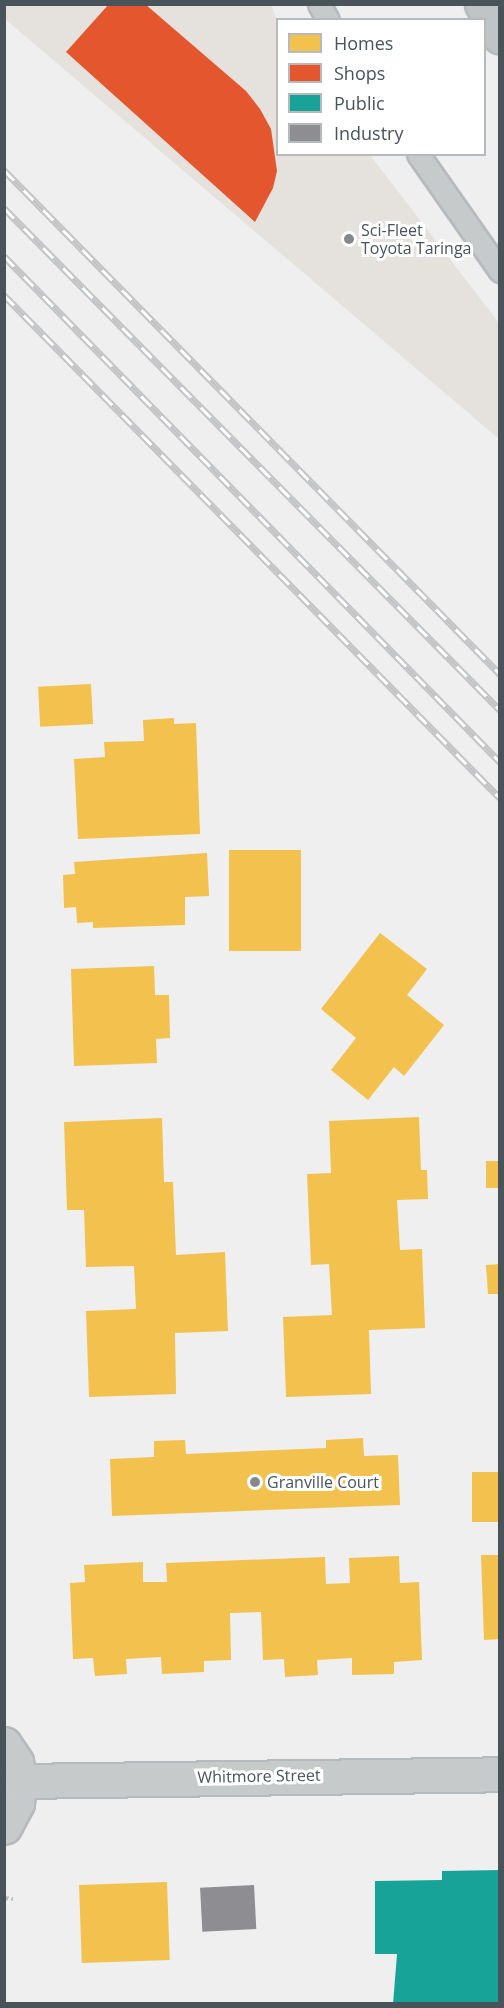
<!DOCTYPE html>
<style>
body{margin:0}
#map{position:relative;width:504px;height:2008px;overflow:hidden;background:#f0efef;font-family:"Open Sans",sans-serif}
div>[style]{position:absolute}
[style*='--x']{left:calc(var(--x)*1px);top:calc(var(--y)*1px);width:calc(var(--w)*1px);rotate:calc(var(--a)*1deg)}
.commercial>*{inset:0;background:#e5e2dd}
.homes>*{inset:0;background:#f2c14e;transform-origin:0 0}
.shops>*{inset:0;background:#e4572e}
.public>*{inset:0;background:#17a398}
.industry>*{inset:0;background:#8d8d92;transform-origin:0 0}
.path>*{height:4px;margin-top:-2px;transform-origin:0;background:repeating-linear-gradient(90deg,#b7c1bd 0 4.5px,transparent 0 7.5px)}
.roads{filter:drop-shadow(2px 0 #b5babe) drop-shadow(-2px 0 #b5babe) drop-shadow(0 2px #b5babe) drop-shadow(0 -2px #b5babe)}
.service>*{height:21px;margin:-10.5px;padding:0 10.5px;transform-origin:10.5px;border-radius:10.5px;background:#c7cacb}
.tertiary>*{height:33px;margin:-16.5px;padding:0 16.5px;transform-origin:16.5px;border-radius:16.5px;background:#c7cacb}
.trunk>*{height:33px;margin:-16.5px;padding:0 16.5px;transform-origin:16.5px;border-radius:16.5px;background:#c0c4c6}
.rail>*{height:7px;margin-top:-3.5px;transform-origin:0;background:repeating-linear-gradient(90deg,#fff 0 14px,#c3c4c6 0 28px);box-sizing:border-box;border-block:2px solid #c3c4c6}
.dots>*{width:16px;height:16px;translate:-50% -50%;box-sizing:border-box;border:3px solid #fff;border-radius:50%}
span{translate:-50% -50%;white-space:nowrap;text-align:center;line-height:1.15;-webkit-text-stroke:6px #fff;paint-order:stroke}
.poi-label{font-size:16px;color:#48535a}
.left{translate:0 -50%;text-align:left}
.street-label{font-size:16px;color:#48535a}
.frame{position:absolute;inset:0;border:6px solid #48535a;pointer-events:none}
.legend{position:absolute;left:276px;top:18px;width:210px;height:138px;box-sizing:border-box;background:#fff;border:2px solid #b6babd;margin:0;padding:8px 10px;list-style:none;font-size:18px;color:#48535a}
.legend li{display:flex;align-items:center;gap:12px;height:30px}
.legend b{width:30px;border:2px solid #b6babd}
</style>
<div id="map">
<div class="commercial">
<div style="clip-path:polygon(5px 5px,271px 5px,278px 22px,278px 154px,370px 155px,499px 323px,499px 439px,5px 19px)"></div>
</div>
<div class="homes">
<div style="left:91px;top:684px;width:40px;height:53px;rotate:87deg"></div>
<div style="clip-path:polygon(174px 718px,174px 724px,196px 723px,200px 834px,78px 839px,74px 759px,105px 757px,104px 742px,144px 741px,143px 720px)"></div>
<div style="left:229px;top:850px;width:72px;height:101px"></div>
<div style="clip-path:polygon(207px 853px,209px 896px,185px 897px,185px 925px,93px 928px,93px 922px,77px 923px,76px 907px,64px 908px,63px 875px,75px 874px,74px 862px)"></div>
<div style="clip-path:polygon(380px 933px,427px 969px,407px 995px,444px 1025px,404px 1076px,394px 1067px,368px 1100px,331px 1070px,356px 1038px,321px 1009px)"></div>
<div style="clip-path:polygon(154px 966px,155px 995px,169px 995px,170px 1038px,156px 1039px,157px 1063px,74px 1066px,71px 969px)"></div>
<div style="clip-path:polygon(419px 1117px,421px 1170px,427px 1170px,428px 1199px,397px 1200px,400px 1250px,422px 1249px,425px 1328px,369px 1330px,371px 1394px,286px 1397px,283px 1317px,332px 1315px,329px 1264px,311px 1265px,307px 1174px,331px 1173px,329px 1121px)"></div>
<div style="clip-path:polygon(162px 1118px,164px 1182px,173px 1182px,176px 1255px,225px 1252px,228px 1331px,175px 1333px,176px 1394px,89px 1397px,86px 1311px,136px 1309px,134px 1266px,86px 1267px,84px 1210px,67px 1210px,64px 1122px)"></div>
<div style="left:486px;top:1161px;width:14px;height:27px"></div>
<div style="clip-path:polygon(500px 1264px,500px 1294px,488px 1294px,486px 1265px)"></div>
<div style="clip-path:polygon(363px 1438px,364px 1456px,398px 1455px,400px 1505px,112px 1516px,110px 1459px,154px 1457px,154px 1441px,185px 1440px,186px 1454px,326px 1448px,326px 1440px)"></div>
<div style="left:500px;top:1472px;width:50px;height:28px;rotate:90deg"></div>
<div style="clip-path:polygon(481px 1555px,500px 1555px,500px 1639px,484px 1640px)"></div>
<div style="clip-path:polygon(399px 1556px,400px 1583px,419px 1582px,422px 1660px,394px 1662px,394px 1674px,352px 1675px,352px 1658px,317px 1660px,318px 1675px,285px 1677px,284px 1659px,263px 1660px,261px 1612px,230px 1613px,231px 1660px,204px 1661px,204px 1672px,162px 1674px,161px 1657px,126px 1659px,127px 1674px,95px 1676px,93px 1658px,73px 1659px,70px 1583px,85px 1582px,84px 1565px,143px 1562px,143px 1582px,167px 1582px,166px 1563px,325px 1557px,326px 1584px,350px 1583px,349px 1558px)"></div>
<div style="left:167px;top:1882px;width:78px;height:88px;rotate:88deg"></div>
</div>
<div class="shops">
<div style="clip-path:polygon(109px 4px,145px 4px,246px 91px,260px 109px,271px 129px,277px 171px,273px 188px,255px 222px,66px 52px)"></div>
</div>
<div class="public">
<div style="clip-path:polygon(500px 1870px,500px 2004px,393px 2004px,397px 1954px,375px 1954px,375px 1881px,442px 1880px,442px 1871px)"></div>
</div>
<div class="industry">
<div style="left:254px;top:1885px;width:44px;height:54px;rotate:87deg"></div>
</div>
<div class="path">
<div style="--x:4;--y:1898;--w:9;--a:6"></div>
</div>
<div class="roads">
<div class="service">
<div style="--x:319;--y:4;--w:18;--a:61"></div>
<div style="--x:418;--y:154;--w:143;--a:55"></div>
</div>
<div class="tertiary">
<div style="--x:4;--y:1744;--w:22;--a:56"></div>
<div style="--x:16;--y:1762;--w:19;--a:81"></div>
<div style="--x:19;--y:1781;--w:22;--a:95"></div>
<div style="--x:17;--y:1803;--w:27;--a:118"></div>
<div style="--x:19;--y:1781;--w:481;--a:-0.8"></div>
</div>
<div class="trunk">
<div style="--x:482;--y:4;--w:37;--a:61"></div>
</div>
</div>
<div class="rail">
<div style="--x:4;--y:170;--w:707;--a:45.46"></div>
<div style="--x:4;--y:208;--w:706;--a:45.34"></div>
<div style="--x:4;--y:256;--w:709;--a:45.57"></div>
<div style="--x:4;--y:295;--w:706;--a:45.4"></div>
</div>
<div class="dots">
<div style="left:349px;top:239px;background:#838a8e"></div>
<div style="left:255px;top:1482px;background:#838a8e"></div>
</div>
<div class="poi-label">
<span class="left" style="left:361px;top:239px">Sci-Fleet<br>Toyota Taringa</span>
<span class="left" style="left:267px;top:1482px">Granville Court</span>
</div>
<div class="street-label">
<span style="left:259px;top:1776px;rotate:-1deg">Whitmore Street</span>
</div>
<div class="frame"></div>
<ul class="legend">
<li><b style="height:16px;background:#f2c14e"></b>Homes</li>
<li><b style="height:16px;background:#e4572e"></b>Shops</li>
<li><b style="height:16px;background:#17a398"></b>Public</li>
<li><b style="height:16px;background:#8d8d92"></b>Industry</li>
</ul>
</div>
